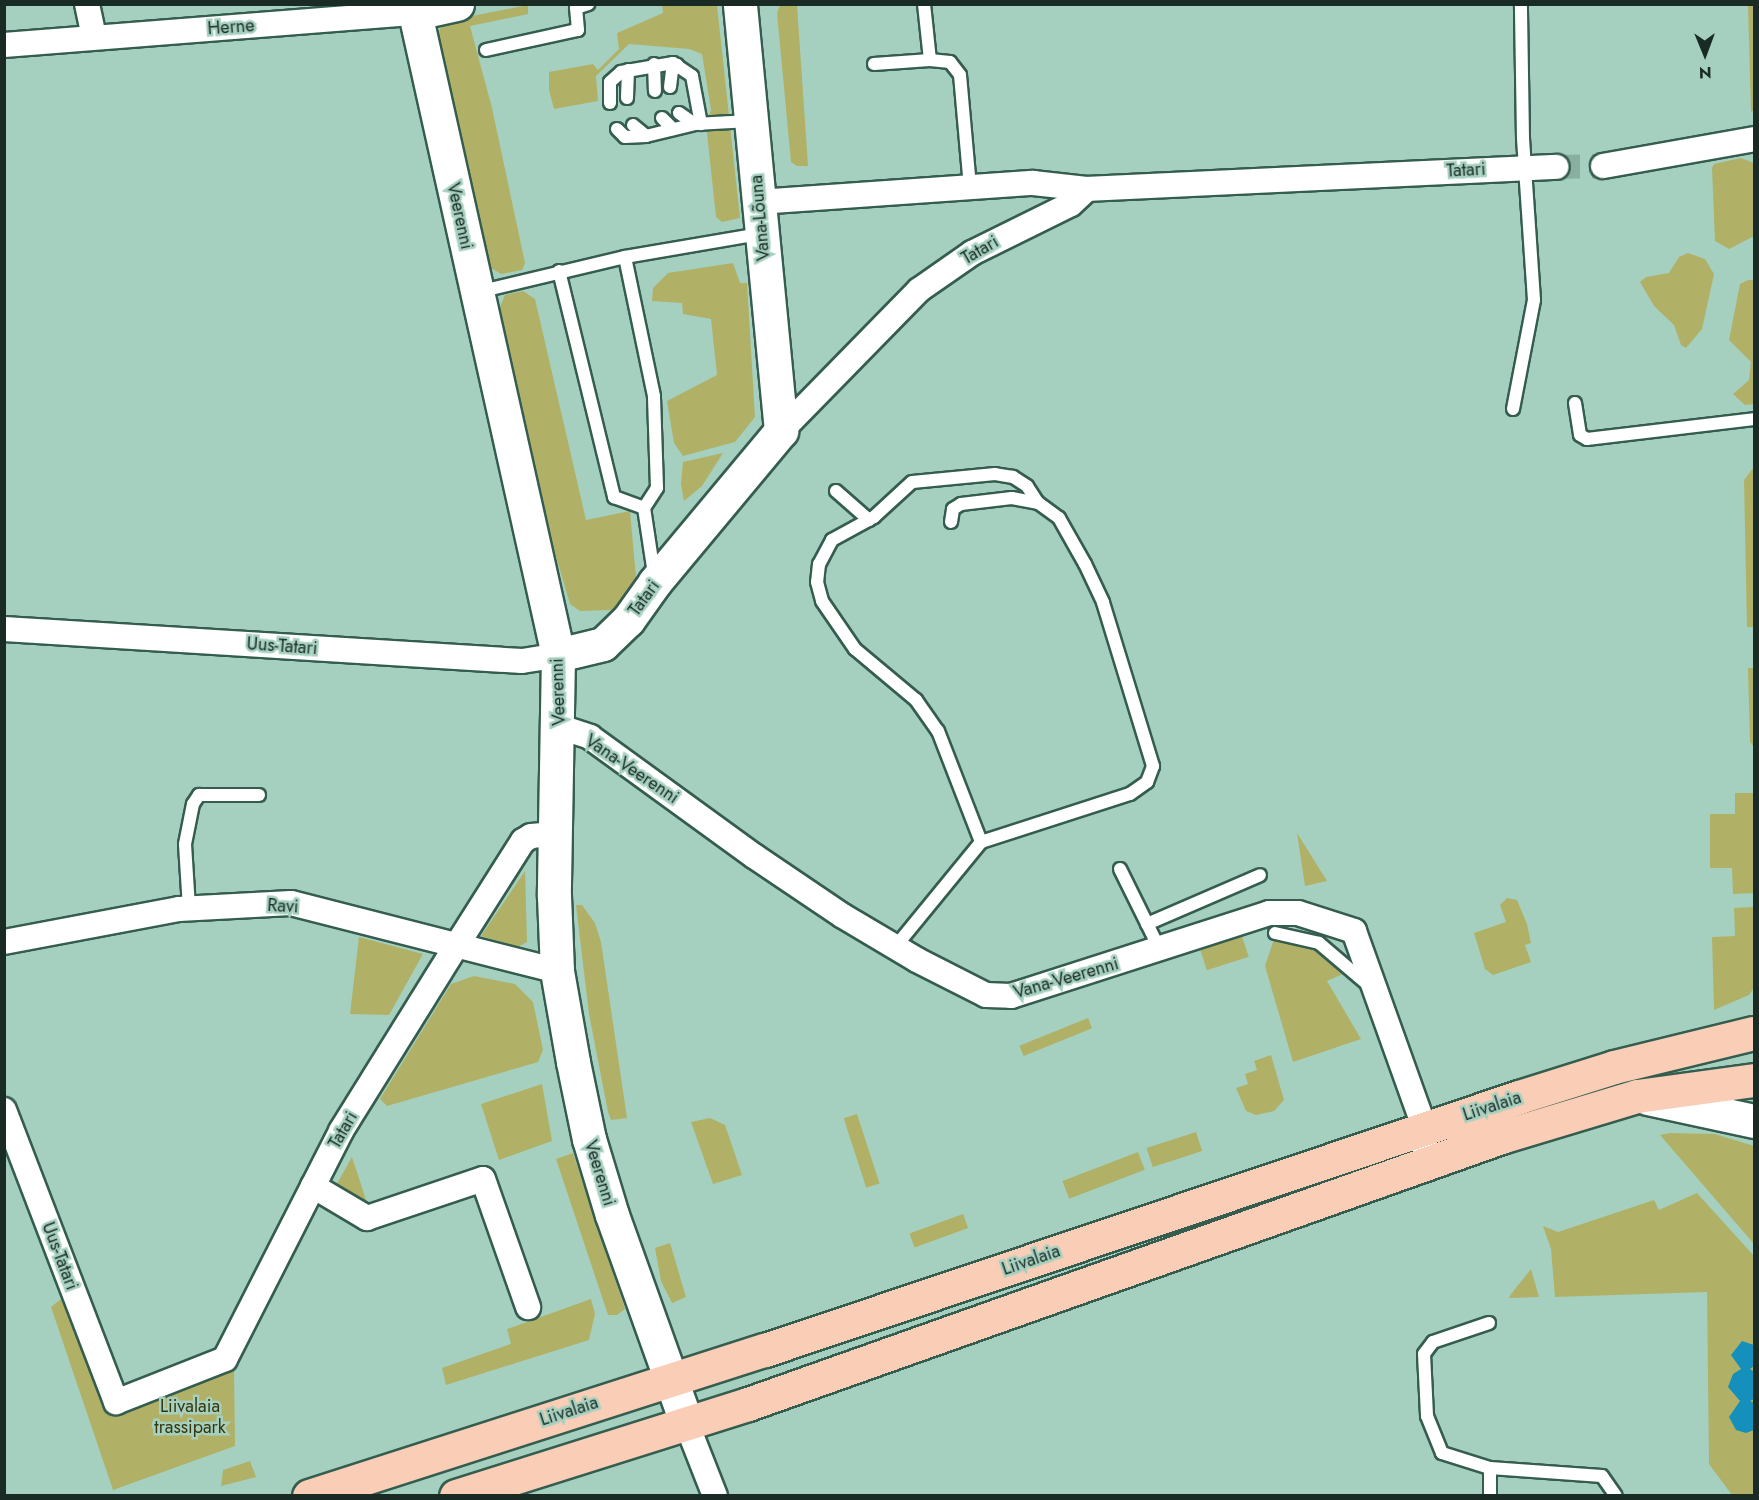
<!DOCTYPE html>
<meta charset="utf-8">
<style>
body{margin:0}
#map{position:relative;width:1759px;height:1500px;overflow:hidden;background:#a5d0bf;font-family:Jost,sans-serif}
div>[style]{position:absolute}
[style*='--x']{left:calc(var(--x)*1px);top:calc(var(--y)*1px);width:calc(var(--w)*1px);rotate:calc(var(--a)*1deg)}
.green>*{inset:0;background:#b0b166;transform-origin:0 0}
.water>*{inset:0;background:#1590bc}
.street-tunnel>*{height:24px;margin-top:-12px;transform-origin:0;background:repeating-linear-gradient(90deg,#89afa0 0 24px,transparent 0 36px)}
.roads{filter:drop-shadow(2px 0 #355d4f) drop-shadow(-2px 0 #355d4f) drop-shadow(0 2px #355d4f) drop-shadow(0 -2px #355d4f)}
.lane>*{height:12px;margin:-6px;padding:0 6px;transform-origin:6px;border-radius:6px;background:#fff}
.street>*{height:24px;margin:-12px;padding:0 12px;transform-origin:12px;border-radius:12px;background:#fff}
.secondary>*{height:33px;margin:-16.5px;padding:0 16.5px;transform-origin:16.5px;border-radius:16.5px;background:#fff}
.primary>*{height:33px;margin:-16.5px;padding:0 16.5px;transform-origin:16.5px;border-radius:16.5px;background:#f9cdb6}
span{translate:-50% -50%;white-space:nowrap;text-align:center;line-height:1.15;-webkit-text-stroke:5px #a5d0bf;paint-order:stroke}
.street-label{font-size:18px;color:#1a2b25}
.park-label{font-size:18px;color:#35350c}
.frame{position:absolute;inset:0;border:6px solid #1a2b25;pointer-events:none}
.north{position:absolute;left:1675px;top:24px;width:60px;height:60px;-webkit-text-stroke:4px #a5d0bf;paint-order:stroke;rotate:179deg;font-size:16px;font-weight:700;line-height:24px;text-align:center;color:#1a2b25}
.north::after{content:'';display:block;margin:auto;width:21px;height:27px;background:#1a2b25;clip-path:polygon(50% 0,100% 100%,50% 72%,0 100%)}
</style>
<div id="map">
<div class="green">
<div style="clip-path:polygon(528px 5px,528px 14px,470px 26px,492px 108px,525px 263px,522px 270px,501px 274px,491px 268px,437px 38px,441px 26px,452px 20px)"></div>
<div style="clip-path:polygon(662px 5px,717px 5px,740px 218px,722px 222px,716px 217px,706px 124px,711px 110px,702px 54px,689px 49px,629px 44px,596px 76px,598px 101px,554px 109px,549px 90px,549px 72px,593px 64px,598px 70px,619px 49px,617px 33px,663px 13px)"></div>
<div style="clip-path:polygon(780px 5px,797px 5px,808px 166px,797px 166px,791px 162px,777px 13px)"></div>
<div style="clip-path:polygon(1748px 5px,1754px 5px,1754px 110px,1751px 112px)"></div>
<div style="clip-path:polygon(1741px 158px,1754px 163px,1754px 236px,1729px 249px,1715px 241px,1712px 168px,1714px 164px)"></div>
<div style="clip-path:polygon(1688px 253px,1705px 259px,1714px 274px,1702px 329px,1686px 348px,1681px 345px,1674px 325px,1654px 306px,1640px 282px,1646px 277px,1669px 273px,1679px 257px)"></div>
<div style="clip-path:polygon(733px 263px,740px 283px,747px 283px,755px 417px,735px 442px,683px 456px,674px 443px,667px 401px,717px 375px,711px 319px,683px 314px,682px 303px,652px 301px,653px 288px,668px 273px)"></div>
<div style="clip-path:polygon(1748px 280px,1754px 280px,1754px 404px,1745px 405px,1733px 394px,1749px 380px,1751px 362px,1729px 340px,1740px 284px)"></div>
<div style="clip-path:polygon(523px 291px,535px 299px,586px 520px,630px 511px,636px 578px,626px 598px,611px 610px,580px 611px,570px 604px,549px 533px,500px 307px,505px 295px)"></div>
<div style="clip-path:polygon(723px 453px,702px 486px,684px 501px,681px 484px,683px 462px)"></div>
<div style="clip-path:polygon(1754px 467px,1754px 627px,1747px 627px,1744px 480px)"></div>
<div style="clip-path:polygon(1748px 668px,1754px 668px,1754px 747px,1750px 742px)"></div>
<div style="clip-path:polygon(1735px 793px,1754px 793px,1754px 893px,1733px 894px,1732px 868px,1710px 868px,1710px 814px,1735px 814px)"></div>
<div style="clip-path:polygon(1297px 833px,1327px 881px,1305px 886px)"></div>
<div style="clip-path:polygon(525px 871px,527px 942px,518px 947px,481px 936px)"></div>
<div style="clip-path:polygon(1507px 898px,1517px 900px,1527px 924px,1531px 943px,1525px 945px,1531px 962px,1493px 975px,1485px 969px,1474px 933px,1506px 922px,1500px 905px)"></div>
<div style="clip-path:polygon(576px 905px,582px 905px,595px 923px,601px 942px,627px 1118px,611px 1120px,608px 1112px,589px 1014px)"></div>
<div style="clip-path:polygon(1754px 907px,1754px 988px,1749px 995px,1714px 1010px,1712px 937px,1735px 936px,1734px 908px)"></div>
<div style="left:1241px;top:933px;width:25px;height:44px;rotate:72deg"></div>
<div style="clip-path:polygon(359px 937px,423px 954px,389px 1015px,350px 1014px)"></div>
<div style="clip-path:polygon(1274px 939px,1313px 949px,1345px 973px,1327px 981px,1361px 1039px,1293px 1062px,1265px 966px)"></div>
<div style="clip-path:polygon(474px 976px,515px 984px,533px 1002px,543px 1050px,538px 1062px,387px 1106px,380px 1099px,451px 984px)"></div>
<div style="left:1088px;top:1018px;width:11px;height:74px;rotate:68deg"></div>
<div style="clip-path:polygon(1271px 1055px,1284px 1100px,1274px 1111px,1256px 1115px,1246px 1111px,1236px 1088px,1248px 1084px,1245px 1074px,1257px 1070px,1254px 1061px)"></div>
<div style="clip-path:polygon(542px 1084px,552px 1141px,499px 1160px,481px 1104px)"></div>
<div style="left:857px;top:1114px;width:73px;height:14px;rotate:72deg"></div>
<div style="clip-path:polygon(710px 1118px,725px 1125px,742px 1175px,713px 1184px,691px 1122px)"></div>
<div style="left:1196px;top:1132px;width:20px;height:52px;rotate:72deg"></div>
<div style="clip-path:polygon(1670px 1133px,1715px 1134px,1754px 1146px,1754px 1244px,1660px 1135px)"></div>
<div style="left:1138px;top:1152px;width:19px;height:81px;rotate:69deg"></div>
<div style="clip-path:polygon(573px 1153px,625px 1309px,617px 1315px,608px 1315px,556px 1159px)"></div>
<div style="clip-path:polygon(352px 1157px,367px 1203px,334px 1189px)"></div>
<div style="clip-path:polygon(1697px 1193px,1754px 1256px,1754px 1495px,1732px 1495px,1709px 1464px,1707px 1292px,1555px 1297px,1551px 1249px,1543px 1226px,1558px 1232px,1654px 1200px,1659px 1210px)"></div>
<div style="left:963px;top:1214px;width:15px;height:57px;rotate:70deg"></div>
<div style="clip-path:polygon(670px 1243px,686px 1297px,672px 1303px,661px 1281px,655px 1248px)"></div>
<div style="clip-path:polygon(1531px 1269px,1539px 1297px,1509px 1298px,1511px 1294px)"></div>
<div style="clip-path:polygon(66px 1295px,107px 1405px,225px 1359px,234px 1367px,235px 1446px,113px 1490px,51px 1307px)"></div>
<div style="clip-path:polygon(591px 1299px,595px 1314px,589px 1340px,446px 1385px,442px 1368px,511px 1344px,507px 1329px)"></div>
<div style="clip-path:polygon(250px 1461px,256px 1477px,221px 1486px,223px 1470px)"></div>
</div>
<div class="water">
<div style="clip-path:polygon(1742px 1341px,1754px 1345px,1754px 1366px,1750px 1369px,1754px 1372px,1754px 1399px,1750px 1401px,1754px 1403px,1754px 1430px,1746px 1433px,1736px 1430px,1729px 1417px,1740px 1401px,1728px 1387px,1733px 1374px,1741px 1369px,1731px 1355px)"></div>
</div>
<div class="street-tunnel">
<div style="--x:1556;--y:167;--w:47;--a:-1.2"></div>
</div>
<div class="roads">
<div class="lane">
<div style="--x:924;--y:4;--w:56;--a:83.9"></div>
<div style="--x:930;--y:60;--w:20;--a:6"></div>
<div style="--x:950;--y:62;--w:16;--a:52"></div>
<div style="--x:960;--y:75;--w:112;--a:84.9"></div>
<div style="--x:486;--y:50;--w:94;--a:-12.3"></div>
<div style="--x:578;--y:30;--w:22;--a:-95"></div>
<div style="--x:576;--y:8;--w:13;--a:-18"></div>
<div style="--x:654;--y:64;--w:27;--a:88"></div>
<div style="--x:874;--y:64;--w:56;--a:-4.1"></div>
<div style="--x:670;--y:87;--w:16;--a:-83"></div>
<div style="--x:672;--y:71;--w:8;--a:-50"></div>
<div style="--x:627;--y:98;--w:28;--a:-88"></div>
<div style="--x:610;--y:103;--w:21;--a:-90"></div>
<div style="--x:610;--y:82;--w:15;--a:-42"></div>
<div style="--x:621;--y:72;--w:53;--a:-9.8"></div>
<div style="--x:673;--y:63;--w:23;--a:34"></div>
<div style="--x:692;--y:76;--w:49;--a:79.4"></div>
<div style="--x:679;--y:113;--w:19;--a:35"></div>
<div style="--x:662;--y:118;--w:16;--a:45"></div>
<div style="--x:633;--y:125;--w:17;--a:40"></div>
<div style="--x:646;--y:136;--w:50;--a:-13.8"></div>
<div style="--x:695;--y:124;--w:55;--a:-3.1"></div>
<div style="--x:617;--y:129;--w:11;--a:45"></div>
<div style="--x:625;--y:137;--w:21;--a:-3"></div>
<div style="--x:559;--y:271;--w:233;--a:76.3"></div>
<div style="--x:614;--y:497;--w:32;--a:20"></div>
<div style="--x:478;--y:292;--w:151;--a:-13.4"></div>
<div style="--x:1575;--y:403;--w:32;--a:81"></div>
<div style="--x:1580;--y:435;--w:8;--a:30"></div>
<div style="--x:1587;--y:439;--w:168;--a:-6.8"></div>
<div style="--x:1513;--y:409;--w:111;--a:-79.1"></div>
<div style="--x:1534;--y:300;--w:162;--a:-93.9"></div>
<div style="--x:1523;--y:138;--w:134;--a:-90.9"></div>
<div style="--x:836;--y:491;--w:44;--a:41.3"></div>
<div style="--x:951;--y:522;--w:13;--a:-81"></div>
<div style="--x:953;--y:509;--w:9;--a:-32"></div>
<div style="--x:961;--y:504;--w:51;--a:-6.7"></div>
<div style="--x:1012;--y:498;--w:26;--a:11"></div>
<div style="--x:654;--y:574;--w:67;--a:-98.6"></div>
<div style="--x:644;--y:508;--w:24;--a:-57"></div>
<div style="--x:657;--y:488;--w:92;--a:-91.9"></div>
<div style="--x:654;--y:396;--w:142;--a:-101.8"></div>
<div style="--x:625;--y:257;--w:137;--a:-9.7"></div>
<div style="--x:1120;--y:869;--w:90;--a:63.7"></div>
<div style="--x:189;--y:908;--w:64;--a:-93.6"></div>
<div style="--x:185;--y:844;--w:41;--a:-78.7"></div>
<div style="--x:193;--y:804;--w:11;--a:-56"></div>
<div style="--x:199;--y:795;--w:60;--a:0"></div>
<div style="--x:1147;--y:924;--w:123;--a:-23.4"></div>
<div style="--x:1275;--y:933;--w:45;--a:12.8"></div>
<div style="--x:1319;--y:943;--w:63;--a:40.5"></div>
<div style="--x:896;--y:946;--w:134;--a:-50.7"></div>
<div style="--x:981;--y:842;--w:157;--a:-17.9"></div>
<div style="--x:1130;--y:794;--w:21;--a:-35"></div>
<div style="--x:1147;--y:782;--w:17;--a:-69"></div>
<div style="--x:1153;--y:766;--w:171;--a:-107"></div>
<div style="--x:1103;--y:602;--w:42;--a:-115.3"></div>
<div style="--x:1085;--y:564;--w:53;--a:-119.5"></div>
<div style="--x:1059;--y:518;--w:26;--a:-144"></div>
<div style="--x:1038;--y:503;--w:20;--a:-123"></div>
<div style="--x:1027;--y:486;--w:17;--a:-147"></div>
<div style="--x:1013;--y:477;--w:18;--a:-171"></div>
<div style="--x:995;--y:474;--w:83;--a:174.5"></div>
<div style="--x:912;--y:482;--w:52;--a:137.4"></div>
<div style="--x:874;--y:517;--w:48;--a:151.3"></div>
<div style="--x:832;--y:540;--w:27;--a:118"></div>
<div style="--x:819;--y:564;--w:18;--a:96"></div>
<div style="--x:817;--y:582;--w:20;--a:75"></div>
<div style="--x:822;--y:601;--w:58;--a:55.5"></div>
<div style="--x:855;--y:649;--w:80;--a:39.9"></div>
<div style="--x:916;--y:700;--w:38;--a:55"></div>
<div style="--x:938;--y:731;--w:119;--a:68.8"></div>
<div style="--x:1489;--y:1323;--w:59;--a:161.3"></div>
<div style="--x:1433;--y:1342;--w:15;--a:127"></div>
<div style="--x:1424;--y:1354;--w:62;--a:87.2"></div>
<div style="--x:1427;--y:1416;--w:40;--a:68"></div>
<div style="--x:1442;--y:1453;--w:50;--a:17.4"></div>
<div style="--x:1490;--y:1468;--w:112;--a:4.1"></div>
<div style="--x:1602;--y:1476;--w:24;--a:55"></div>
<div style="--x:1490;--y:1496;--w:28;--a:-90"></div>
</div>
<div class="street">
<div style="--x:87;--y:4;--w:33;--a:78"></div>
<div style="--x:4;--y:45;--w:412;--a:-4.5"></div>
<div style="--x:1603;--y:166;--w:153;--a:-10.1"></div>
<div style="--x:758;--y:202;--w:276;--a:-4"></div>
<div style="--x:1033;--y:183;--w:54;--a:6.3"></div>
<div style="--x:1087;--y:189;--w:470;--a:-2.7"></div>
<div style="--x:781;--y:431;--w:197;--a:-45.6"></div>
<div style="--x:919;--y:290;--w:65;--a:-34.9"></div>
<div style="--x:972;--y:253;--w:110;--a:-26.3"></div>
<div style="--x:1071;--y:204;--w:22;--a:-43"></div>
<div style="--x:4;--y:629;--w:519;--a:3.54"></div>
<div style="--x:522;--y:661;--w:36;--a:-9"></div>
<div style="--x:560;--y:727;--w:32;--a:18"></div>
<div style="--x:590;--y:737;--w:203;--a:36"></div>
<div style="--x:754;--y:856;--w:107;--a:34"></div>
<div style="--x:843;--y:916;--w:86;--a:30.7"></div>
<div style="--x:917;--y:960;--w:77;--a:26.9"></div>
<div style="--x:986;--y:995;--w:25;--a:2"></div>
<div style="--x:1011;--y:996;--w:271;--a:-17.8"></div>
<div style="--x:1269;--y:913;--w:29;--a:0"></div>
<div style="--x:1298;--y:913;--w:59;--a:17.8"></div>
<div style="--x:1354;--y:931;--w:208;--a:70.3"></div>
<div style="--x:1424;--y:1127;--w:17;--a:93"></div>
<div style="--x:4;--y:942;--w:178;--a:-10.7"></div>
<div style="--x:179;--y:909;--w:112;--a:-3.1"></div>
<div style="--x:291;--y:903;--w:275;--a:14.3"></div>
<div style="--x:4;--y:1110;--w:313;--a:69"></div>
<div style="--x:116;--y:1402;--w:117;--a:-21.5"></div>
<div style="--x:225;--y:1359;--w:256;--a:-63"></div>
<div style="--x:341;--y:1131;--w:216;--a:-58.1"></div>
<div style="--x:455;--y:948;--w:127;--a:-57.6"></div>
<div style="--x:523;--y:841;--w:9;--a:-32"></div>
<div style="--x:531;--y:836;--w:24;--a:-5"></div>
<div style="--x:313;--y:1186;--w:63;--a:30.7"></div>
<div style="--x:367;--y:1218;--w:122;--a:-18.6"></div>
<div style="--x:483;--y:1179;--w:136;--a:70.6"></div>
<div style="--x:686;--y:1422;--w:79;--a:68.6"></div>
</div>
<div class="secondary">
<div style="--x:413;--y:4;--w:667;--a:77.44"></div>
<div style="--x:558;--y:655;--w:241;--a:91"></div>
<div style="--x:554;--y:896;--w:75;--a:87.7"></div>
<div style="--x:557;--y:971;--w:92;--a:80"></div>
<div style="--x:573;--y:1062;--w:79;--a:78.3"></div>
<div style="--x:589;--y:1139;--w:79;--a:73.2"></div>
<div style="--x:612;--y:1215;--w:220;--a:70.3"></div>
<div style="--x:415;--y:13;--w:43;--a:-12.1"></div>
<div style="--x:558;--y:655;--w:46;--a:-13.7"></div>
<div style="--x:603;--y:644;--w:35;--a:-44"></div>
<div style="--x:628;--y:620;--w:47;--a:-54.6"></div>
<div style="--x:655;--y:582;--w:197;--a:-50.2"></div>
<div style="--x:781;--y:431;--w:429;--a:-95.5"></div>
<div style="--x:1648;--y:1098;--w:108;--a:12.2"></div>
</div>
<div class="primary">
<div style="--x:309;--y:1496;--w:479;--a:-17.8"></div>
<div style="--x:765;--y:1350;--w:795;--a:-18.55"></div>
<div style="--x:1519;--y:1097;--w:100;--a:-17.5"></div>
<div style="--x:1614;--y:1067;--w:144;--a:-13.7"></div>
<div style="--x:456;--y:1496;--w:306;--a:-17.5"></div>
<div style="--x:748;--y:1404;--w:799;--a:-19.52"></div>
<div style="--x:1501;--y:1137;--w:142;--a:-16.8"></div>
<div style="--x:1637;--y:1096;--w:118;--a:-7.8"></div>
</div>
</div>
<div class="street-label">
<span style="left:231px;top:27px;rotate:-4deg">Herne</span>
<span style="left:1466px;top:170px;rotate:-3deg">Tatari</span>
<span style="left:460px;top:216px;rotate:78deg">Veerenni</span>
<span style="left:760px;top:218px;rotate:-95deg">Vana-Lõuna</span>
<span style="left:980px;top:250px;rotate:-30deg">Tatari</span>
<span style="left:644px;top:598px;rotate:-54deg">Tatari</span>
<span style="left:282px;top:646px;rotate:4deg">Uus-Tatari</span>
<span style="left:558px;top:692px;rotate:-92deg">Veerenni</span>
<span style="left:632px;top:769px;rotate:34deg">Vana-Veerenni</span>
<span style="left:283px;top:906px;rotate:3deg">Ravi</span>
<span style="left:1066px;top:978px;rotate:-16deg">Vana-Veerenni</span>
<span style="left:1492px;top:1106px;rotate:-18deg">Liivalaia</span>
<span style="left:343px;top:1130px;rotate:-60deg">Tatari</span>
<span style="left:600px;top:1173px;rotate:73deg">Veerenni</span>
<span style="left:60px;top:1256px;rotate:69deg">Uus-Tatari</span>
<span style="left:1031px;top:1260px;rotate:-19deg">Liivalaia</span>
<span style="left:569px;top:1411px;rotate:-18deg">Liivalaia</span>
</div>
<div class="park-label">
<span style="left:190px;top:1417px">Liivalaia<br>trassipark</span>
</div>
<div class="frame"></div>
<div class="north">N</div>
</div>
